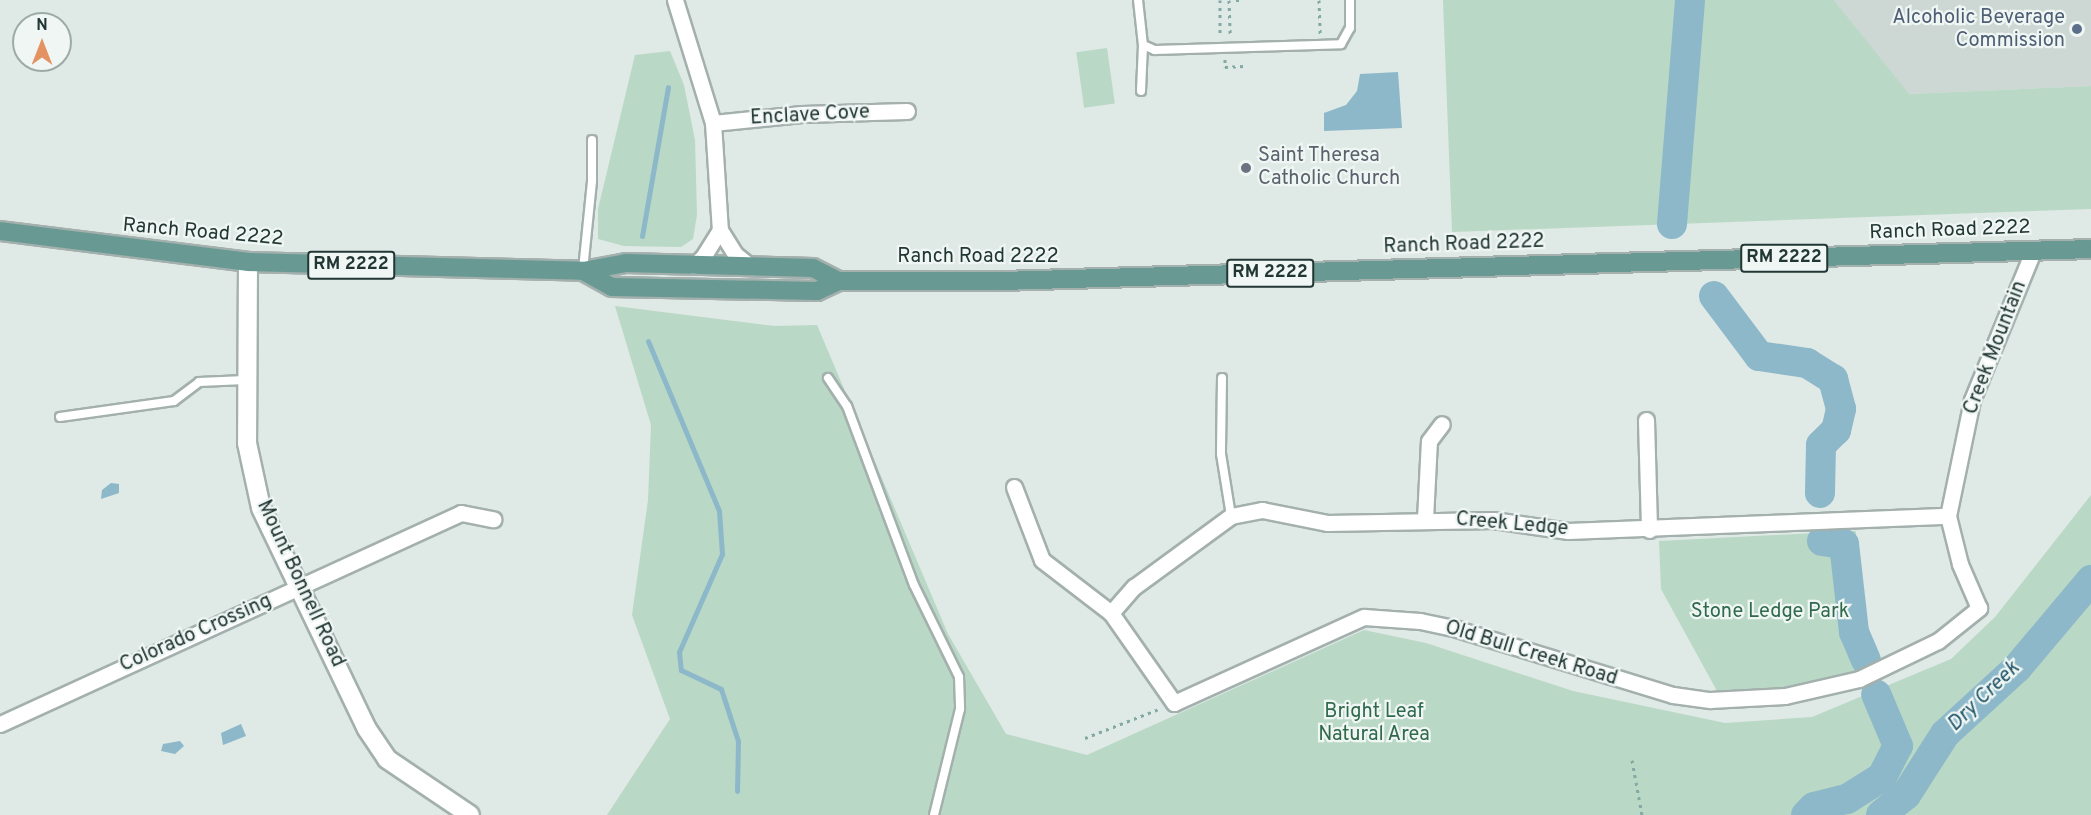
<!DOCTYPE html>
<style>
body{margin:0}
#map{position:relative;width:2091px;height:815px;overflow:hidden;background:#dfe9e6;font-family:Overpass,sans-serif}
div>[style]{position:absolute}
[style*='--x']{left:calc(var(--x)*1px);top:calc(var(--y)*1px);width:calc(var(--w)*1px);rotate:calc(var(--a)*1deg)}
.built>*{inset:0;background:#cdd8d5}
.green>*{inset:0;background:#bad8c6;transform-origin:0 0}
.water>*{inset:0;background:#8cb8c9}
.stream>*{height:5px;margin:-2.5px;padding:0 2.5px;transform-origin:2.5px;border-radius:2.5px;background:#8cb8c9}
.river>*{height:30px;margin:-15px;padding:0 15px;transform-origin:15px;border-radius:15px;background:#8cb8c9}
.path>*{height:3px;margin-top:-1.5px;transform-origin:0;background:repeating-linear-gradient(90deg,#82a9a2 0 3px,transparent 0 7.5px)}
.roads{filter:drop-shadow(2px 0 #a3b0ad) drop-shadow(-2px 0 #a3b0ad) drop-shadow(0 2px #a3b0ad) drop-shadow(0 -2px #a3b0ad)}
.lane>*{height:8px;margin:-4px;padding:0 4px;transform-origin:4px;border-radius:4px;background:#fff}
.street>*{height:15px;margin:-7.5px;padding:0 7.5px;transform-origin:7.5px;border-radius:7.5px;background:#fff}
.secondary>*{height:18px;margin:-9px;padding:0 9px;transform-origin:9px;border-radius:9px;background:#fff}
.primary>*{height:18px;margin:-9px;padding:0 9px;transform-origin:9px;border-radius:9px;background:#689a93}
.dots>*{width:16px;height:16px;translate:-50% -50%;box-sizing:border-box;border:3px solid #eff6f3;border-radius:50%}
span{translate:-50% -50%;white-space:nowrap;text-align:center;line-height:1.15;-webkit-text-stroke:4.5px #eff6f3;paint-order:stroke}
.shield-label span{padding:2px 4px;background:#eff6f3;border:2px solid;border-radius:4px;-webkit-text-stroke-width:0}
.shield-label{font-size:18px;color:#223734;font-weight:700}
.service-label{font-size:20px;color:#4e5e75}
.right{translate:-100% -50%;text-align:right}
.street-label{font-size:20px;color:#223734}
.worship-label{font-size:20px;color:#5b616d}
.left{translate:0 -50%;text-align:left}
.park-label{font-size:20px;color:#306a4d}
.water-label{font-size:21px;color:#22576c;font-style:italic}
.north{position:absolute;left:12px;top:12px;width:60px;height:60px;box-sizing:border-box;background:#eff6f3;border:2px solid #9daaa7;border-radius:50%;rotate:0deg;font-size:16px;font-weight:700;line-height:24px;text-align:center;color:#223734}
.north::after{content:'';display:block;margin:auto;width:21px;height:27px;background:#e49262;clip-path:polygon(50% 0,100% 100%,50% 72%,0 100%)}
</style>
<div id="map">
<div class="built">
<div style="clip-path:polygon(1834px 0,2091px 0,2091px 86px,1908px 94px)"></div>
</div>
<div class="green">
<div style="clip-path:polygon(1443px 0,1834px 0,1909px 94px,2091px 86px,2091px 209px,1452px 232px)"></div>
<div style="left:1107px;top:48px;width:56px;height:31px;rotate:82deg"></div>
<div style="clip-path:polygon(670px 51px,684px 85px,695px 140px,697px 215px,693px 239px,681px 247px,624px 246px,598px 239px,598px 209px,635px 55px)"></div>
<div style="clip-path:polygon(615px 306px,775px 326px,817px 325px,948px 634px,1006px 734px,1087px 755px,1364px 630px,1426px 643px,1573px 691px,1725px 723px,1812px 717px,1951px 659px,1995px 617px,2091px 495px,2091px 815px,607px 815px,670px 719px,632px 615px,648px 500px,651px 425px)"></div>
<div style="clip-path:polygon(1856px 531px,1858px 672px,1794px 688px,1717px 691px,1661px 589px,1659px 541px)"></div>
</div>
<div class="water">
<div style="clip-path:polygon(1398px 72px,1402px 128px,1324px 131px,1324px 113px,1346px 105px,1357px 91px,1360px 74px)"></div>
<div style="clip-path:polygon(111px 483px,119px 484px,119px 493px,101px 499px,102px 490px)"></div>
<div style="clip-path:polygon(241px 724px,246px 736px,223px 745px,221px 733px)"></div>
<div style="clip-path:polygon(180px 741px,184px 746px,175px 754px,161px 751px,163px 744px)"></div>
</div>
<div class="stream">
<div style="--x:642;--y:236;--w:151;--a:-80.1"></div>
<div style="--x:648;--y:341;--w:184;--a:67.3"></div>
<div style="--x:719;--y:511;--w:43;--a:86"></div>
<div style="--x:722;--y:554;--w:107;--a:113.7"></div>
<div style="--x:679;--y:652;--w:18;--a:84"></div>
<div style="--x:681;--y:670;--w:44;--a:25.4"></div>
<div style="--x:721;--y:689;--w:55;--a:71.9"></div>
<div style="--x:738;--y:741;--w:50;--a:91.1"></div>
</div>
<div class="river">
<div style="--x:1672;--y:224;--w:225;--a:-85.4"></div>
<div style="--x:1714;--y:296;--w:75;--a:53.1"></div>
<div style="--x:1759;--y:356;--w:49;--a:8.3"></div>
<div style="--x:1807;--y:363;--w:31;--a:32"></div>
<div style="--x:1833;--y:379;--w:31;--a:75"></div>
<div style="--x:1841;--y:409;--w:22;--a:103"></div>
<div style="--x:1836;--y:430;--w:21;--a:135"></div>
<div style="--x:1821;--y:445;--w:48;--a:91.2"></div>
<div style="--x:1822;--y:541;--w:22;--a:8"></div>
<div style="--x:1844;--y:544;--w:89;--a:83.5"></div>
<div style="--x:1854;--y:632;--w:30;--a:67"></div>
<div style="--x:1806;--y:815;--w:11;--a:-45"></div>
<div style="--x:1814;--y:807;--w:34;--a:-14"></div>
<div style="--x:1847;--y:799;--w:41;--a:-32.2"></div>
<div style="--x:1882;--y:777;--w:35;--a:-63"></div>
<div style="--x:1898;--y:746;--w:56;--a:-112.9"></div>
<div style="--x:1881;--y:815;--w:32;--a:-39"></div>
<div style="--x:1906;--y:795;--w:72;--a:-57.4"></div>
<div style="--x:1945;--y:734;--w:98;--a:-42.5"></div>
<div style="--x:2017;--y:668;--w:115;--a:-49.9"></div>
</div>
<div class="path">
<div style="--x:1220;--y:0;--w:37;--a:90"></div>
<div style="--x:1229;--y:0;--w:37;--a:88"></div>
<div style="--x:1236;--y:0;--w:7;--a:0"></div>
<div style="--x:1319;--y:0;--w:34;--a:88"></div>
<div style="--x:1225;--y:59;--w:8;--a:90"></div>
<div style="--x:1225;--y:67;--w:19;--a:-3"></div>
<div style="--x:1085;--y:738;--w:79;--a:-21.4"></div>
<div style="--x:1632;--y:760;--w:56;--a:79.7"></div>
</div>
<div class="roads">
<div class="lane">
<div style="--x:1138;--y:0;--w:45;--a:83.7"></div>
<div style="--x:1143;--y:45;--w:13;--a:23"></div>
<div style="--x:1155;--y:50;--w:186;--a:-1.8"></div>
<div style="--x:1341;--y:44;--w:18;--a:-61"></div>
<div style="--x:1350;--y:28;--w:28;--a:-90"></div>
<div style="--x:1141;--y:91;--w:46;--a:-87.5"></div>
<div style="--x:583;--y:270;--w:89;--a:-84.2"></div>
<div style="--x:592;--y:181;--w:41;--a:-90"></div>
<div style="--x:828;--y:378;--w:34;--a:56"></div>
<div style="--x:847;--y:406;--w:191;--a:69.5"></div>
<div style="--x:914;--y:585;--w:102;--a:63.9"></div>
<div style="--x:959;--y:677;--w:32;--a:88"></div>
<div style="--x:960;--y:709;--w:109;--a:103.8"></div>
<div style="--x:1222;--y:378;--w:76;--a:90.8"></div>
<div style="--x:1221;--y:454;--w:63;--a:80.8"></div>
<div style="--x:60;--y:417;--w:115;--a:-8"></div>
<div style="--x:174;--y:401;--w:31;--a:-37"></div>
<div style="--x:199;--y:382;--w:46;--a:-2.5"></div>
</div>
<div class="street">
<div style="--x:675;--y:0;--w:129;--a:72.8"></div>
<div style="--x:713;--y:123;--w:107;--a:86.3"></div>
<div style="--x:720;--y:230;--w:28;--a:58"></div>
<div style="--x:735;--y:254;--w:21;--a:39"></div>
<div style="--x:713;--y:123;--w:89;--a:-5.8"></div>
<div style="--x:802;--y:114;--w:105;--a:-1.6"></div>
<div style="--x:693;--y:266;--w:13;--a:-42"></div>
<div style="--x:703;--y:257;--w:32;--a:-58"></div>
<div style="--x:1646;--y:420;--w:110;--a:88.4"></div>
<div style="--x:1014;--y:487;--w:78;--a:69"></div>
<div style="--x:1042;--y:560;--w:87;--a:37.5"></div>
<div style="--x:1111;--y:613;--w:110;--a:55"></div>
<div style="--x:1174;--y:703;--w:209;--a:-24.4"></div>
<div style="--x:1364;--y:617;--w:56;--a:4.1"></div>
<div style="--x:1420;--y:621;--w:38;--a:12"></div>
<div style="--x:1457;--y:629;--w:226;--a:17"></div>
<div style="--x:1673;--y:695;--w:37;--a:8"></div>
<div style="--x:1710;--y:700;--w:75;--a:-3.1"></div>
<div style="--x:1785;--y:696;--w:76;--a:-12.9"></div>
<div style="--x:1859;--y:679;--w:88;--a:-25.7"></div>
<div style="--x:1938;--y:641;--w:53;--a:-38.8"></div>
<div style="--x:1979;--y:608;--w:48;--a:-113.4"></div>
<div style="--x:1960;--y:564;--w:49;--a:-104"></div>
<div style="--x:1948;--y:516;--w:118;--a:-78.3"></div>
<div style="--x:1972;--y:400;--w:161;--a:-67.7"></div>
<div style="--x:1425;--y:519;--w:78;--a:-87.1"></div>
<div style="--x:1429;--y:441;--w:21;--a:-53"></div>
<div style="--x:1111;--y:613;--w:35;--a:-49"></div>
<div style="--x:1134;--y:587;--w:120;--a:-36.2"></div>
<div style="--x:1231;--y:516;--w:32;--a:-11"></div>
<div style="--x:1262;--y:510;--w:66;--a:11.3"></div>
<div style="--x:1327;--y:523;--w:166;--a:-1"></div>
<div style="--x:1493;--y:520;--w:76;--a:8.3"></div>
<div style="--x:1568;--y:531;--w:380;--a:-2.3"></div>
<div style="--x:0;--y:724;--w:507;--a:-24.59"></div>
<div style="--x:461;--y:513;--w:33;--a:11"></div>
</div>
<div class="secondary">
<div style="--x:248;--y:262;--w:181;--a:90.3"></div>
<div style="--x:247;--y:443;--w:66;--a:77.8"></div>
<div style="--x:261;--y:508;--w:245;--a:64.4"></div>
<div style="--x:367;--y:729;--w:36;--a:56"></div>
<div style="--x:387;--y:759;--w:100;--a:34"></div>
</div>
<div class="primary">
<div style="--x:0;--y:231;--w:250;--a:7.1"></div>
<div style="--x:248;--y:262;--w:335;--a:1.5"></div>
<div style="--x:583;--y:271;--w:44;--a:-10.5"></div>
<div style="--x:626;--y:263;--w:187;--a:1.5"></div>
<div style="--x:813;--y:268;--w:28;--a:27"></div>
<div style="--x:583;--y:271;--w:33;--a:29"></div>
<div style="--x:612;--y:287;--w:205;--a:1.1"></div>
<div style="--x:817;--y:291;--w:23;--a:-25"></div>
<div style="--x:838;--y:281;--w:163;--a:0"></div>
<div style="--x:1001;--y:281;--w:1090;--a:-1.68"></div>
</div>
</div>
<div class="dots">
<div style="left:2077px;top:29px;background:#5c6f8a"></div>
<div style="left:1246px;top:168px;background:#6b7280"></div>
</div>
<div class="shield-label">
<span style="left:1784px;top:258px">RM 2222</span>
<span style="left:351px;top:265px">RM 2222</span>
<span style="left:1270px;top:273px">RM 2222</span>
</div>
<div class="service-label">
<span class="right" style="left:2065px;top:30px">Alcoholic Beverage<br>Commission</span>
</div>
<div class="street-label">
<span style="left:810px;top:116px;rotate:-3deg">Enclave Cove</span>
<span style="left:1950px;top:231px;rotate:-2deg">Ranch Road 2222</span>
<span style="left:203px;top:233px;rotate:5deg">Ranch Road 2222</span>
<span style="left:1464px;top:245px;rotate:-2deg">Ranch Road 2222</span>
<span style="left:978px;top:257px">Ranch Road 2222</span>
<span style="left:1996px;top:348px;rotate:-69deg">Creek Mountain</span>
<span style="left:1512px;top:525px;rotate:5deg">Creek Ledge</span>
<span style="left:300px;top:584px;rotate:65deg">Mount Bonnell Road</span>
<span style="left:196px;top:634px;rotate:-24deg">Colorado Crossing</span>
<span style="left:1531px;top:654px;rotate:17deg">Old Bull Creek Road</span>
</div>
<div class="worship-label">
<span class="left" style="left:1258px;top:168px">Saint Theresa<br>Catholic Church</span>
</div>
<div class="park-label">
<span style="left:1770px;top:612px">Stone Ledge Park</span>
<span style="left:1374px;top:724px">Bright Leaf<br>Natural Area</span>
</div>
<div class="water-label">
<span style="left:1984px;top:697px;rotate:-44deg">Dry Creek</span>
</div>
<div class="north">N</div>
</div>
